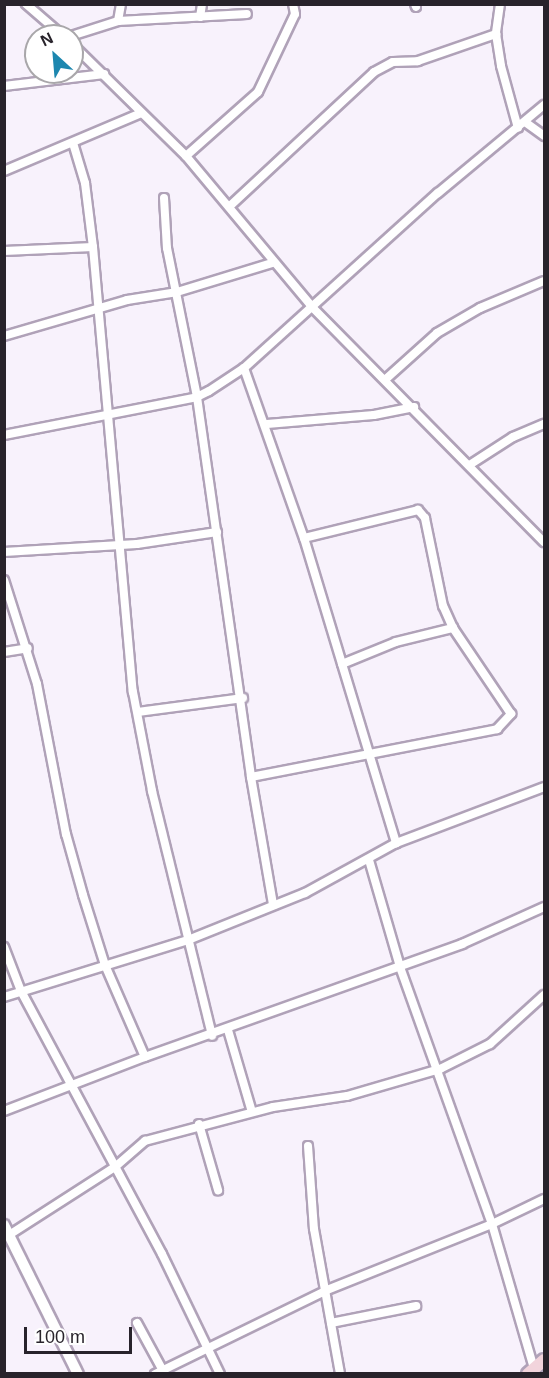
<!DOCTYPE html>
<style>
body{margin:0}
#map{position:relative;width:549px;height:1378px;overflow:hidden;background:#f8f2fc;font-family:Arial,sans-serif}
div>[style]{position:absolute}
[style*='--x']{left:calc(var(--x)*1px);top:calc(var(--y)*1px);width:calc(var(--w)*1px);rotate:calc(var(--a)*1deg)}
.roads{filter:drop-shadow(2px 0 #b0a2b8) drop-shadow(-2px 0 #b0a2b8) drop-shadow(0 2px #b0a2b8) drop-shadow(0 -2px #b0a2b8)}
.minor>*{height:8px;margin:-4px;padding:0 4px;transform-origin:4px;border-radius:4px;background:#fff}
.tertiary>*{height:10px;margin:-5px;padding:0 5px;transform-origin:5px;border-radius:5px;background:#fff}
.secondary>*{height:12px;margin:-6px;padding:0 6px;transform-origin:6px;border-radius:6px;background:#f2d4dc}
span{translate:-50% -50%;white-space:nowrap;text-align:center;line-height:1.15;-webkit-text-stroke:5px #fff;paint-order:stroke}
.frame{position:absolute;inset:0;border:6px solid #28232b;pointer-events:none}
.north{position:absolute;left:24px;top:24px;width:60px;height:60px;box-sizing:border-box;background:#fff;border:2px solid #a9a7aa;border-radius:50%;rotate:334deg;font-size:16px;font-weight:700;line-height:24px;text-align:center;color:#28232b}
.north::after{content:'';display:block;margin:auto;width:21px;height:27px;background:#1d87af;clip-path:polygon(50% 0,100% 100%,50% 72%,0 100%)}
.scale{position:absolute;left:24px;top:1327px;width:108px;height:27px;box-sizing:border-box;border:3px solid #28232b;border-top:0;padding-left:8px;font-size:18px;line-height:21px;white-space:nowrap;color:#28232b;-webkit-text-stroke:4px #fff;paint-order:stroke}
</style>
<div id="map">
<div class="roads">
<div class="minor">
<div style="--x:26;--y:4;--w:49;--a:40.9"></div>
<div style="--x:415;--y:4;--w:3;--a:72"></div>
<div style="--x:500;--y:4;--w:30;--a:98"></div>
<div style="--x:496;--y:34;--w:32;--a:81"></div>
<div style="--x:501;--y:66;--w:64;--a:74.7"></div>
<div style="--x:200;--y:17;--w:13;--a:-81"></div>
<div style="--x:118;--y:21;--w:17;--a:-80"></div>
<div style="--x:71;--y:36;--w:49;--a:-17.7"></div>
<div style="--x:118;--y:21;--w:129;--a:-3.1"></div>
<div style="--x:72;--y:44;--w:160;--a:44.5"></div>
<div style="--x:186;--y:156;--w:198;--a:50.1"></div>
<div style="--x:313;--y:308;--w:329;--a:45.4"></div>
<div style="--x:4;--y:86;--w:101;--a:-6.8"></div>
<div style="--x:525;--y:122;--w:24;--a:36"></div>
<div style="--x:73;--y:143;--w:42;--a:73.3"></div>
<div style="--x:85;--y:183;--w:64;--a:82.9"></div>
<div style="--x:93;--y:247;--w:447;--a:84.9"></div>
<div style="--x:133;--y:692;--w:101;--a:79.1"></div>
<div style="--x:152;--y:791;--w:252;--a:76.2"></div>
<div style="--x:186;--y:156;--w:96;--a:-41.6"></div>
<div style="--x:258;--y:92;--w:86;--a:-64.6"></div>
<div style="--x:295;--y:14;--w:10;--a:-101"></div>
<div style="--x:4;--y:171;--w:149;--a:-22.9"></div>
<div style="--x:164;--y:198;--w:50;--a:86.6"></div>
<div style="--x:167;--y:248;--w:152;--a:78.6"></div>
<div style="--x:197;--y:397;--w:384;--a:81.9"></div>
<div style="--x:251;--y:777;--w:130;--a:80.2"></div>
<div style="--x:231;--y:205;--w:195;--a:-42.9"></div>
<div style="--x:374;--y:72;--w:21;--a:-28"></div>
<div style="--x:393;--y:62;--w:25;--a:-2"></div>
<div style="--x:418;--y:61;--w:83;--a:-19.1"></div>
<div style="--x:4;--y:251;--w:89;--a:-2.6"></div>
<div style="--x:4;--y:336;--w:128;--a:-16.3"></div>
<div style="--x:127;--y:300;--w:51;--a:-9.1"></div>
<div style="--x:177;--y:292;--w:99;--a:-17"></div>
<div style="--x:244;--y:368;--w:180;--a:70.6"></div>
<div style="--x:304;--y:538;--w:319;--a:73.2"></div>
<div style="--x:387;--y:378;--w:67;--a:-42"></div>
<div style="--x:437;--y:333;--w:50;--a:-30.2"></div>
<div style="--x:480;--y:308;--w:69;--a:-22.9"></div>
<div style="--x:267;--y:424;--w:107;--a:-4.8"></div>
<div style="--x:374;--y:415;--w:41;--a:-11.3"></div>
<div style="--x:4;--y:435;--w:197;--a:-11.1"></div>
<div style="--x:197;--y:397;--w:13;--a:-27"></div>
<div style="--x:209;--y:391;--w:42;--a:-33.3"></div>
<div style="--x:244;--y:368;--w:261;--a:-42.1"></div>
<div style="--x:438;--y:193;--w:138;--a:-39.7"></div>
<div style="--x:471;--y:464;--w:50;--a:-32.7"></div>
<div style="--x:513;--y:437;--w:34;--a:-23"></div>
<div style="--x:4;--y:552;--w:133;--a:-3.4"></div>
<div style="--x:137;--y:544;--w:81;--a:-8.5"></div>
<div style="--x:4;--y:580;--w:109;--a:72.4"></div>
<div style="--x:37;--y:684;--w:153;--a:79.1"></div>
<div style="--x:66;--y:834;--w:63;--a:74.4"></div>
<div style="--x:83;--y:895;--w:73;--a:72.6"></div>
<div style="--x:105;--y:965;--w:100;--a:66.5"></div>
<div style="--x:4;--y:652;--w:24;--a:-9"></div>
<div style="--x:342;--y:664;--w:58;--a:-22.2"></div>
<div style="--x:396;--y:642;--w:59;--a:-13.8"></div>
<div style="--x:138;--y:712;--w:106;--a:-7.6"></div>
<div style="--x:251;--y:777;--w:251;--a:-11"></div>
<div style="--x:497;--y:729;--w:21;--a:-47"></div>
<div style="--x:511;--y:714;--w:104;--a:-124"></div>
<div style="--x:453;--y:628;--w:24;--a:-114"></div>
<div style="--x:443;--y:606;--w:90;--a:-101.6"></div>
<div style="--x:425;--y:518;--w:11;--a:-131"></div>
<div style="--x:418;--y:510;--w:117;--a:166.2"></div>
<div style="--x:369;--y:860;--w:111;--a:73.8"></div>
<div style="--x:400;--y:967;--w:273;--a:70.3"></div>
<div style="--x:492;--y:1224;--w:151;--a:73.8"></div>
<div style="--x:4;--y:947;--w:47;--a:68.9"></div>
<div style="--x:21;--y:991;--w:298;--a:61.8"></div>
<div style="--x:162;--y:1254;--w:133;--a:64.2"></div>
<div style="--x:4;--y:997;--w:193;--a:-17.2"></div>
<div style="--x:188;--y:940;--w:126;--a:-21.9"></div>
<div style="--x:305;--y:893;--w:104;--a:-28.8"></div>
<div style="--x:396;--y:843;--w:158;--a:-20.7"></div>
<div style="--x:228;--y:1030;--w:85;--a:73.7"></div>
<div style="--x:4;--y:1111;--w:151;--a:-21"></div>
<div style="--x:145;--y:1057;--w:337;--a:-19.6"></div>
<div style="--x:462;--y:944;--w:90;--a:-24.3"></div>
<div style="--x:199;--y:1124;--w:69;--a:73.9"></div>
<div style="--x:308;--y:1146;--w:83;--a:85.9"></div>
<div style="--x:314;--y:1229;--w:147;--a:79.8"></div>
<div style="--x:9;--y:1235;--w:126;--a:-32.7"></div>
<div style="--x:115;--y:1167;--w:40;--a:-41"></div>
<div style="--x:145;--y:1141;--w:132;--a:-14.9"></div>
<div style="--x:273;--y:1107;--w:75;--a:-8.5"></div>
<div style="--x:347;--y:1096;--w:97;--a:-16.2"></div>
<div style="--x:440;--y:1069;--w:56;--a:-26.6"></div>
<div style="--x:490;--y:1044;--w:73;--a:-42.2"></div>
<div style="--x:137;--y:1323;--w:52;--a:61.5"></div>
<div style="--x:331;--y:1323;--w:87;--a:-11.3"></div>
<div style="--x:155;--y:1374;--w:191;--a:-26"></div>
<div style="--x:327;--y:1290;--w:178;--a:-21.8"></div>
<div style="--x:492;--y:1224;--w:58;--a:-25.7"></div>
</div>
<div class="tertiary">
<div style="--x:4;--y:1225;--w:166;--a:63.6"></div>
</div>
<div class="secondary">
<div style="--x:528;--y:1374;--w:21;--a:-41"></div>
</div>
</div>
<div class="frame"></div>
<div class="north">N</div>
<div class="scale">100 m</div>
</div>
